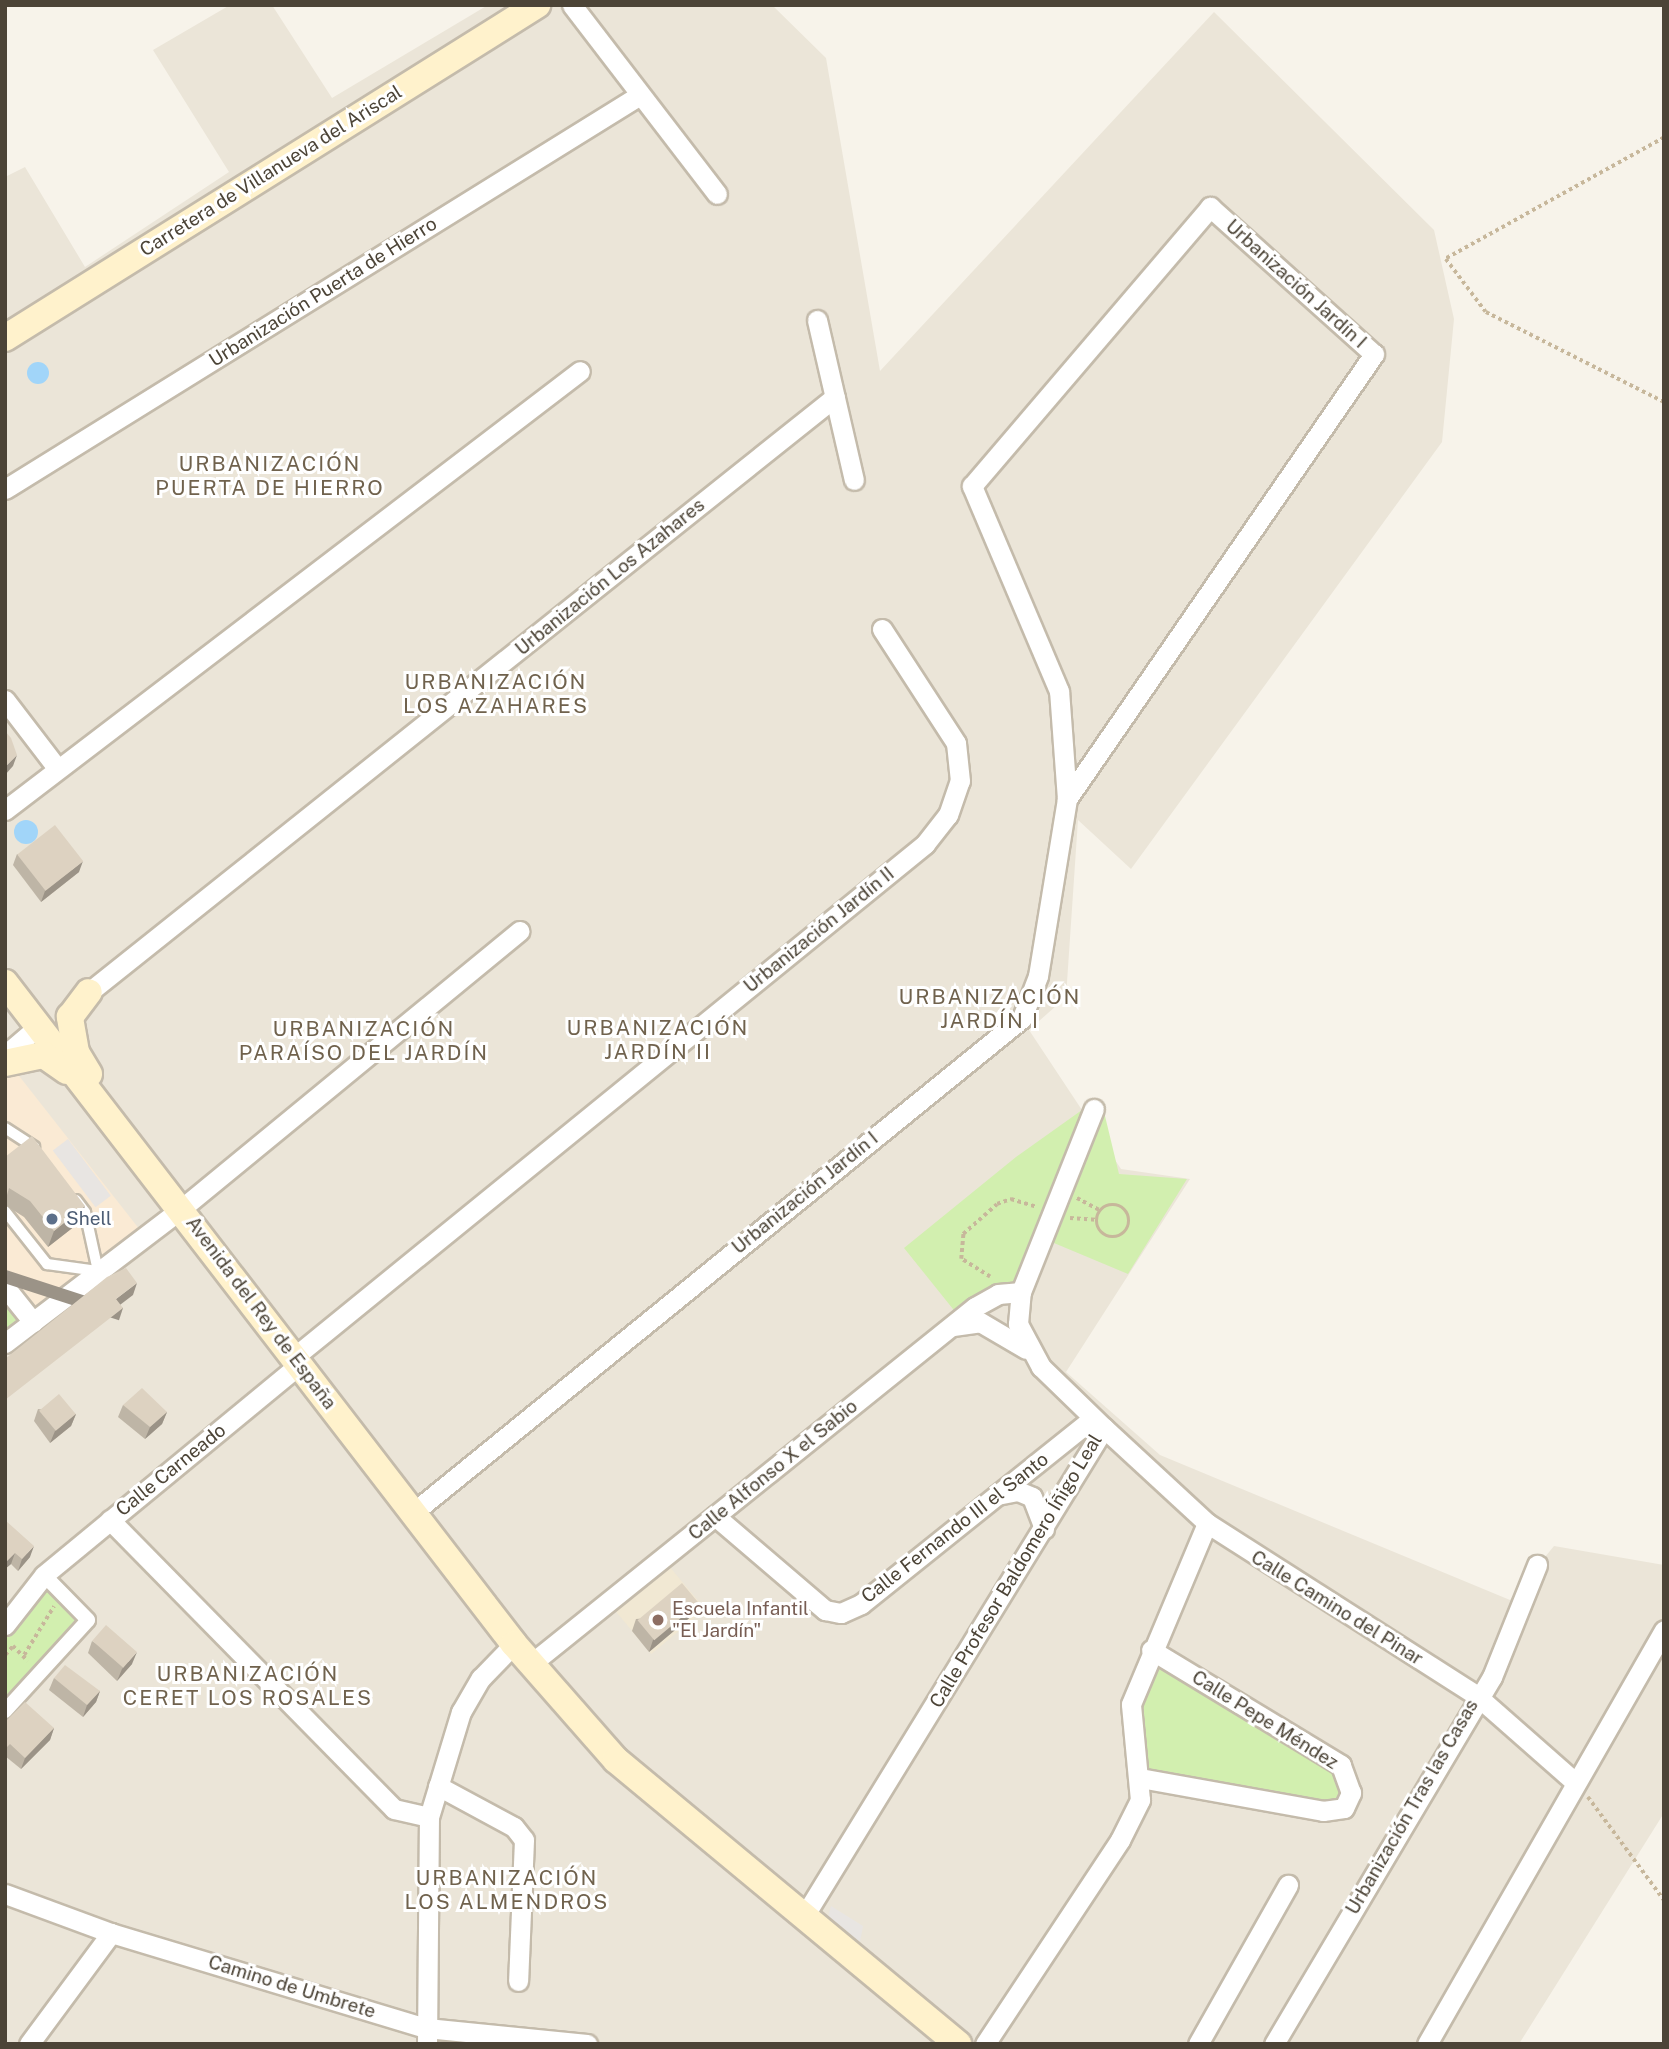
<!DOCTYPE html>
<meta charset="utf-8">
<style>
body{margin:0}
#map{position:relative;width:1669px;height:2049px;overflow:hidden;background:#f7f3ea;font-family:"Public Sans",sans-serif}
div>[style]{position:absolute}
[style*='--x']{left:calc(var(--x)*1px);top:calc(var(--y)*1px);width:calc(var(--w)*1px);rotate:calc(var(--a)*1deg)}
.residential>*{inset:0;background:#ebe5d8}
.commercial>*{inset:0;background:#faead4}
.education>*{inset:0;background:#f1e8d3;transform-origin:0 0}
.green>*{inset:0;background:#d2efaf}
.parking>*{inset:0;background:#e8e5e2;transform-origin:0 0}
.water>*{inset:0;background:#a1d5f9}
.round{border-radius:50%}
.path>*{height:3.5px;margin-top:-1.75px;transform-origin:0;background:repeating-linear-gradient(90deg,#c7b79b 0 3.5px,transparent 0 7px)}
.path>.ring{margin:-1.75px;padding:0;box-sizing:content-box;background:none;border:3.5px solid #c7b79b;border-radius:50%}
.roads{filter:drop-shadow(2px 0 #c4bbab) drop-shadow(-2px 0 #c4bbab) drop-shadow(0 2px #c4bbab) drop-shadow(0 -2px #c4bbab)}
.service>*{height:10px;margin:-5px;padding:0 5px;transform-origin:5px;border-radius:5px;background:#fff}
.pedestrian>*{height:14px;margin:-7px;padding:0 7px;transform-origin:7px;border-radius:7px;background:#fff}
.minor>*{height:19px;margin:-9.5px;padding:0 9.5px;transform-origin:9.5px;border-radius:9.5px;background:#fff}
.secondary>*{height:26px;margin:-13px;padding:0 13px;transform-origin:13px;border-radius:13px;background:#fff2cc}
.wall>*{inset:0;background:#beb5a6}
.shaded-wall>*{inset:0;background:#9b9387;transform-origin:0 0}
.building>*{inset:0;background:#ddd2c1;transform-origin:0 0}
.dots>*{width:19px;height:19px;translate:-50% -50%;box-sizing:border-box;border:4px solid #fff;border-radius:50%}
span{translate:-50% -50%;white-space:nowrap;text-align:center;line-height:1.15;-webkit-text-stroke:6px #fff;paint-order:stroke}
.street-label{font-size:19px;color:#4c4437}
.service-label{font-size:19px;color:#4e5e75}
.left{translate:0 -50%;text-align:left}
.education-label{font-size:19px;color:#785e54}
.neighbourhood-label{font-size:21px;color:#70624d;letter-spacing:2px}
.frame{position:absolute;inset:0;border:7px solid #4c4437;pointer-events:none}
</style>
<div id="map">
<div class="residential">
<div style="clip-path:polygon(230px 5px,272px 5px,332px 98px,488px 5px,772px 5px,826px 58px,880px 371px,1214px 12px,1434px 230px,1454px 319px,1442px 442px,1131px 869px,1078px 820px,1066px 997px,1029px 1030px,1121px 1169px,1190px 1179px,1066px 1372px,1160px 1455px,1510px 1600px,1554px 1546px,1664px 1565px,1664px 1813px,1519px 2044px,5px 2044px,5px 177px,25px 167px,85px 267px,229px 172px,153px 50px)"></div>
</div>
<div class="commercial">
<div style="clip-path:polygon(5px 1058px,140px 1230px,33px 1311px,5px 1275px)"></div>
</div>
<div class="education">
<div style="left:669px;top:1566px;width:56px;height:70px;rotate:50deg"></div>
</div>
<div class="green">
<div style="clip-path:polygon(1094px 1109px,1105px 1116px,1119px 1174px,1187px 1179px,1128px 1274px,1042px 1238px,1021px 1292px,961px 1319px,904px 1248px,1016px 1157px,1082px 1110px)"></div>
<div style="clip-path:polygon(5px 1287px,33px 1322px,5px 1343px)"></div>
<div style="clip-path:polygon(44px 1575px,88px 1620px,5px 1711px,5px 1625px)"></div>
<div style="clip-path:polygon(1151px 1650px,1341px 1765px,1344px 1808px,1140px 1778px,1132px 1735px)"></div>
</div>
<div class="parking">
<div style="left:68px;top:1139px;width:71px;height:19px;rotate:53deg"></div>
<div style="clip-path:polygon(831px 1906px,863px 1926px,860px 1942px,828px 1917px)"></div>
</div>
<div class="water">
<div class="round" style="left:27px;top:362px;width:22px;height:22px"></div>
<div class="round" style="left:14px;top:820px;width:24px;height:24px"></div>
</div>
<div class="path">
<div style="--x:1664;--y:138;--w:249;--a:151"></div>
<div style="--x:1446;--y:259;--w:66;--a:53"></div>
<div style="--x:1486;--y:312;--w:199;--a:26.8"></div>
<div style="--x:1077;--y:1198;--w:26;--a:28"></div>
<div class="ring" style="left:1097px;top:1205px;width:28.5px;height:28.5px"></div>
<div style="--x:1070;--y:1218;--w:26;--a:4"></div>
<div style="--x:990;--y:1277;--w:34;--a:-148"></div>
<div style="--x:961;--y:1259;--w:25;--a:-85"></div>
<div style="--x:963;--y:1234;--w:45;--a:-41.4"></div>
<div style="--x:997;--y:1204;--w:15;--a:-20"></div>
<div style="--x:1011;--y:1199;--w:27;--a:17"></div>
<div style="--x:5;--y:1655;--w:12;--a:-48"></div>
<div style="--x:13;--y:1646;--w:21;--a:45"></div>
<div style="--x:24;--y:1655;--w:57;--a:-58.5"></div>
<div style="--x:1588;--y:1797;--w:128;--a:53.6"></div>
</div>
<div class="roads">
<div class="service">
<div style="--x:5;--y:1128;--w:35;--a:33"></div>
<div style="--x:5;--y:1211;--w:68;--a:51.6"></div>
<div style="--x:47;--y:1264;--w:51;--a:7.8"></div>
<div style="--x:98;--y:1271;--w:60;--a:-102.4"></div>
<div style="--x:85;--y:1212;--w:15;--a:-127"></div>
</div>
<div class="pedestrian">
<div style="--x:5;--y:1711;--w:123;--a:-47.6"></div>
<div style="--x:88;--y:1620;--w:63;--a:-134.4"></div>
</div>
<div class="minor">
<div style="--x:572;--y:5;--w:238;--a:52.5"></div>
<div style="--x:817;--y:320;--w:164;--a:77"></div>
<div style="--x:5;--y:489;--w:747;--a:-31.82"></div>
<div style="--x:5;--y:700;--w:86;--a:52.6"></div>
<div style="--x:5;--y:810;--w:723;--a:-37.36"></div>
<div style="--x:89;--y:992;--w:954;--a:-38.58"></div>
<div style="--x:5;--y:1055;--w:45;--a:-40.5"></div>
<div style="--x:5;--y:1287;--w:45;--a:51.3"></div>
<div style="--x:953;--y:1326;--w:27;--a:-8"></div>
<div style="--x:980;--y:1322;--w:53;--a:30.4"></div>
<div style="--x:5;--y:1343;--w:221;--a:-37.3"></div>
<div style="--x:181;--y:1209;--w:438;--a:-39.4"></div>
<div style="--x:293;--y:1358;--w:815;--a:-39.12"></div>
<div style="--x:925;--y:844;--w:37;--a:-52"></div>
<div style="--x:948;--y:815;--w:36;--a:-71"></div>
<div style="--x:960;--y:781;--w:38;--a:-96"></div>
<div style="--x:956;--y:743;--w:136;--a:-123"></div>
<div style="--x:1104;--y:1428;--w:140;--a:42.7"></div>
<div style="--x:1207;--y:1523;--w:321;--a:32.6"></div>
<div style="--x:1477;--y:1696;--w:130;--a:41.3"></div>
<div style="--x:997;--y:1495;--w:21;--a:-11"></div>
<div style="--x:1018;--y:1491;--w:15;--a:23"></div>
<div style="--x:1032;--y:1497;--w:34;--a:69"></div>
<div style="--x:415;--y:1511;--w:782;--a:-39.08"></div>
<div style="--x:1022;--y:1018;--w:45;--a:-69.1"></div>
<div style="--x:1038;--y:976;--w:179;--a:-80.7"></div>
<div style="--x:1067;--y:799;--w:108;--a:-94.2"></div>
<div style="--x:1059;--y:691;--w:223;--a:-113"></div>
<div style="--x:972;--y:486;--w:367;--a:-49.5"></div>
<div style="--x:1210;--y:207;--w:220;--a:41.9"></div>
<div style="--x:1374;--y:354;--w:541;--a:124.6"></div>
<div style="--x:715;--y:1516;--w:145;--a:40.5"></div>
<div style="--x:825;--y:1610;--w:16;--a:11"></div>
<div style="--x:841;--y:1613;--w:22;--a:-24"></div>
<div style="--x:861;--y:1604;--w:297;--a:-38.7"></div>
<div style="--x:110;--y:1520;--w:405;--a:45.5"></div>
<div style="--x:394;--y:1809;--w:36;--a:13"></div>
<div style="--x:5;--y:1625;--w:63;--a:-52"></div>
<div style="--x:44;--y:1575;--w:330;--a:-39.5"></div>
<div style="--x:532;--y:1663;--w:568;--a:-38.79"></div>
<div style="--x:975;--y:1307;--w:26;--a:-29"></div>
<div style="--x:998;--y:1294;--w:23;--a:-5"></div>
<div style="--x:1140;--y:1778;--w:186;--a:10.2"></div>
<div style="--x:1323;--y:1811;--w:21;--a:-8"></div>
<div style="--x:1344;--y:1808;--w:17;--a:-65"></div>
<div style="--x:1351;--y:1793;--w:30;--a:-110"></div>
<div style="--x:1341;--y:1765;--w:222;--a:-148.8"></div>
<div style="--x:438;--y:1786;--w:86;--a:28.3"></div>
<div style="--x:514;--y:1827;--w:16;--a:52"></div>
<div style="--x:524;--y:1840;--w:141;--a:92.4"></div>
<div style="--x:5;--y:1894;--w:113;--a:20.2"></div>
<div style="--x:111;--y:1933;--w:329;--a:16.8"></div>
<div style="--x:426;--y:2028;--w:162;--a:5.7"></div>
<div style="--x:803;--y:1918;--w:575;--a:-58.44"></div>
<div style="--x:1104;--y:1428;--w:88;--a:-135.9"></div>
<div style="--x:1041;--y:1367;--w:49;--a:-118.1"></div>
<div style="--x:1018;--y:1324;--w:32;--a:-85"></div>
<div style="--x:1021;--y:1292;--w:197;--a:-68.3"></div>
<div style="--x:29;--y:2044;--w:138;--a:-53.5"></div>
<div style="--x:427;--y:2044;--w:227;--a:-89.5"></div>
<div style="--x:429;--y:1817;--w:110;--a:-73.1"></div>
<div style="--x:461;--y:1712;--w:39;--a:-60"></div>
<div style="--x:481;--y:1678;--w:47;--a:-45.9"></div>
<div style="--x:985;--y:2044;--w:245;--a:-56.5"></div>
<div style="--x:1120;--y:1840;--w:45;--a:-63.4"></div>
<div style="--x:1140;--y:1800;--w:96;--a:-95.4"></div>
<div style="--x:1131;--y:1704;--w:196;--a:-67.2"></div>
<div style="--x:1198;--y:2044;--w:183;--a:-60.5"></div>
<div style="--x:1274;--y:2044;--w:427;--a:-59.3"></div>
<div style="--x:1492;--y:1677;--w:121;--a:-68.1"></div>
<div style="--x:1427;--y:2044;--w:477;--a:-60.2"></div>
</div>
<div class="secondary">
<div style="--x:5;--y:338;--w:628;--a:-32.04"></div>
<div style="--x:5;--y:983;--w:834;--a:52.4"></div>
<div style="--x:514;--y:1644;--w:154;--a:48.7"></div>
<div style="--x:616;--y:1760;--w:445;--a:39.7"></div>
<div style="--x:5;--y:1063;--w:40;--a:-12"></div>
<div style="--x:44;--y:1055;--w:28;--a:35"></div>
<div style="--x:89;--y:1074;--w:26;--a:-121"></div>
<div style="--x:76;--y:1052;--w:36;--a:-100"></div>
<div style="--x:70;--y:1017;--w:31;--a:-53"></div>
</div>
</div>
<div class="wall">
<div style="clip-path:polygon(17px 854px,79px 872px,41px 902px,13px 865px)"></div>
<div style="clip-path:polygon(5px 1157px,80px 1222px,48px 1247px,24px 1217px,5px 1205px)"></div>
<div style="clip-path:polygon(123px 1405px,167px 1412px,162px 1424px,145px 1439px,118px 1417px)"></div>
<div style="clip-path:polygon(38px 1409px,76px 1414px,71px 1426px,50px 1443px,34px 1421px)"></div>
<div style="clip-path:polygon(5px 1520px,30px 1557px,18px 1571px,11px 1564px,5px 1569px)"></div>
<div style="clip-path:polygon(694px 1614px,649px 1652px,632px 1631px,636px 1619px)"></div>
<div style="clip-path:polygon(92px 1641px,132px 1664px,117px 1681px,88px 1653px)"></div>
<div style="clip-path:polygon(54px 1678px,100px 1691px,96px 1702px,83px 1717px,49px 1690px)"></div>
<div style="clip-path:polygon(5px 1722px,54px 1728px,50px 1740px,21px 1769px,5px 1756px)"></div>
</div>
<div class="shaded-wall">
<div style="clip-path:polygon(17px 755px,13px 766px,5px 775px,5px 767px)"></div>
<div style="clip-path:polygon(83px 861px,79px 872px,41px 902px,45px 891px)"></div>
<div style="clip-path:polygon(85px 1206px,80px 1222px,48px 1247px,54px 1231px)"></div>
<div style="clip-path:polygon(137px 1283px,133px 1295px,112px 1311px,116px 1299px)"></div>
<div style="left:123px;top:1308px;width:13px;height:150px;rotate:108deg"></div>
<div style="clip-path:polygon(167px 1412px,162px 1424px,145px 1439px,150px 1427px)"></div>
<div style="clip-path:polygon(76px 1414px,71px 1426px,50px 1443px,55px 1431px)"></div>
<div style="clip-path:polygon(34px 1546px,30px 1557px,18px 1571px,22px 1559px)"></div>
<div style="clip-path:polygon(15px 1553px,11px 1564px,5px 1569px,5px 1563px)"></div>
<div style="clip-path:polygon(699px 1603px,694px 1614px,649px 1652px,653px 1640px)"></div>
<div style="clip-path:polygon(137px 1652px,132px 1664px,117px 1681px,122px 1669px)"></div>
<div style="clip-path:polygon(100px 1691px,96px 1702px,83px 1717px,87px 1705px)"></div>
<div style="clip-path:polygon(54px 1728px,50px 1740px,21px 1769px,25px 1758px)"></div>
</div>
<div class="building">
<div style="clip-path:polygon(5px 731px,11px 738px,17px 755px,5px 767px)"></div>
<div style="left:55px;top:825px;width:46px;height:48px;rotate:52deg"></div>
<div style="clip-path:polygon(32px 1136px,85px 1206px,54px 1231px,30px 1201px,9px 1188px,5px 1202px,5px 1157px)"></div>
<div style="clip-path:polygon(126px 1268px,137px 1283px,116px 1299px,123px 1308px,5px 1400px,5px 1359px,107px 1277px)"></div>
<div style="clip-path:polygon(142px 1388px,167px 1412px,150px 1427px,123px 1405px)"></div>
<div style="left:59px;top:1394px;width:26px;height:26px;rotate:50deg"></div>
<div style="clip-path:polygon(5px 1520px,34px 1546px,22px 1559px,15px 1553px,5px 1563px)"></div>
<div style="left:682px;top:1583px;width:26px;height:58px;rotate:50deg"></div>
<div style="left:106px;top:1625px;width:41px;height:21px;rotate:41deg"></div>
<div style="clip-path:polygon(65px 1665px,100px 1691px,87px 1705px,54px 1678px)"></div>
<div style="clip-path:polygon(25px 1702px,54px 1728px,25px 1758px,10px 1744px,5px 1749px,5px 1722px)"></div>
</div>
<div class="dots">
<div style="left:52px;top:1219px;background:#5c6f8a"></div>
<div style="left:658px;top:1620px;background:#8d6e63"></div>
</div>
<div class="street-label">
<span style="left:271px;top:171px;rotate:-32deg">Carretera de Villanueva del Ariscal</span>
<span style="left:1296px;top:284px;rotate:42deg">Urbanización Jardín I</span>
<span style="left:323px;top:292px;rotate:-32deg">Urbanización Puerta de Hierro</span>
<span style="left:610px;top:577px;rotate:-39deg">Urbanización Los Azahares</span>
<span style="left:819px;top:930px;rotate:-39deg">Urbanización Jardín II</span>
<span style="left:805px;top:1193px;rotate:-39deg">Urbanización Jardín I</span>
<span style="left:261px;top:1313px;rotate:53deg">Avenida del Rey de España</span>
<span style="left:171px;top:1470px;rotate:-39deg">Calle Carneado</span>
<span style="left:773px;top:1470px;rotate:-39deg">Calle Alfonso X el Sabio</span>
<span style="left:955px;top:1528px;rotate:-38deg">Calle Fernando III el Santo</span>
<span style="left:1016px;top:1571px;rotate:-59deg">Calle Profesor Baldomero Íñigo Leal</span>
<span style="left:1337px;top:1608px;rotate:32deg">Calle Camino del Pinar</span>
<span style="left:1265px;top:1720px;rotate:32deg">Calle Pepe Méndez</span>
<span style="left:1412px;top:1807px;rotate:-60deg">Urbanización Tras las Casas</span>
<span style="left:292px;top:1987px;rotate:17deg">Camino de Umbrete</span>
</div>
<div class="service-label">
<span class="left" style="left:66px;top:1219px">Shell</span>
</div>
<div class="education-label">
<span class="left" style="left:672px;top:1620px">Escuela Infantil<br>"El Jardín"</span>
</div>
<div class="neighbourhood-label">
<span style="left:270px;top:476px">URBANIZACIÓN<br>PUERTA DE HIERRO</span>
<span style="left:496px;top:694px">URBANIZACIÓN<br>LOS AZAHARES</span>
<span style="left:990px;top:1009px">URBANIZACIÓN<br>JARDÍN I</span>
<span style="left:658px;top:1040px">URBANIZACIÓN<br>JARDÍN II</span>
<span style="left:364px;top:1041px">URBANIZACIÓN<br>PARAÍSO DEL JARDÍN</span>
<span style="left:248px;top:1686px">URBANIZACIÓN<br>CERET LOS ROSALES</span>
<span style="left:507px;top:1890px">URBANIZACIÓN<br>LOS ALMENDROS</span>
</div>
<div class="frame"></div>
</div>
